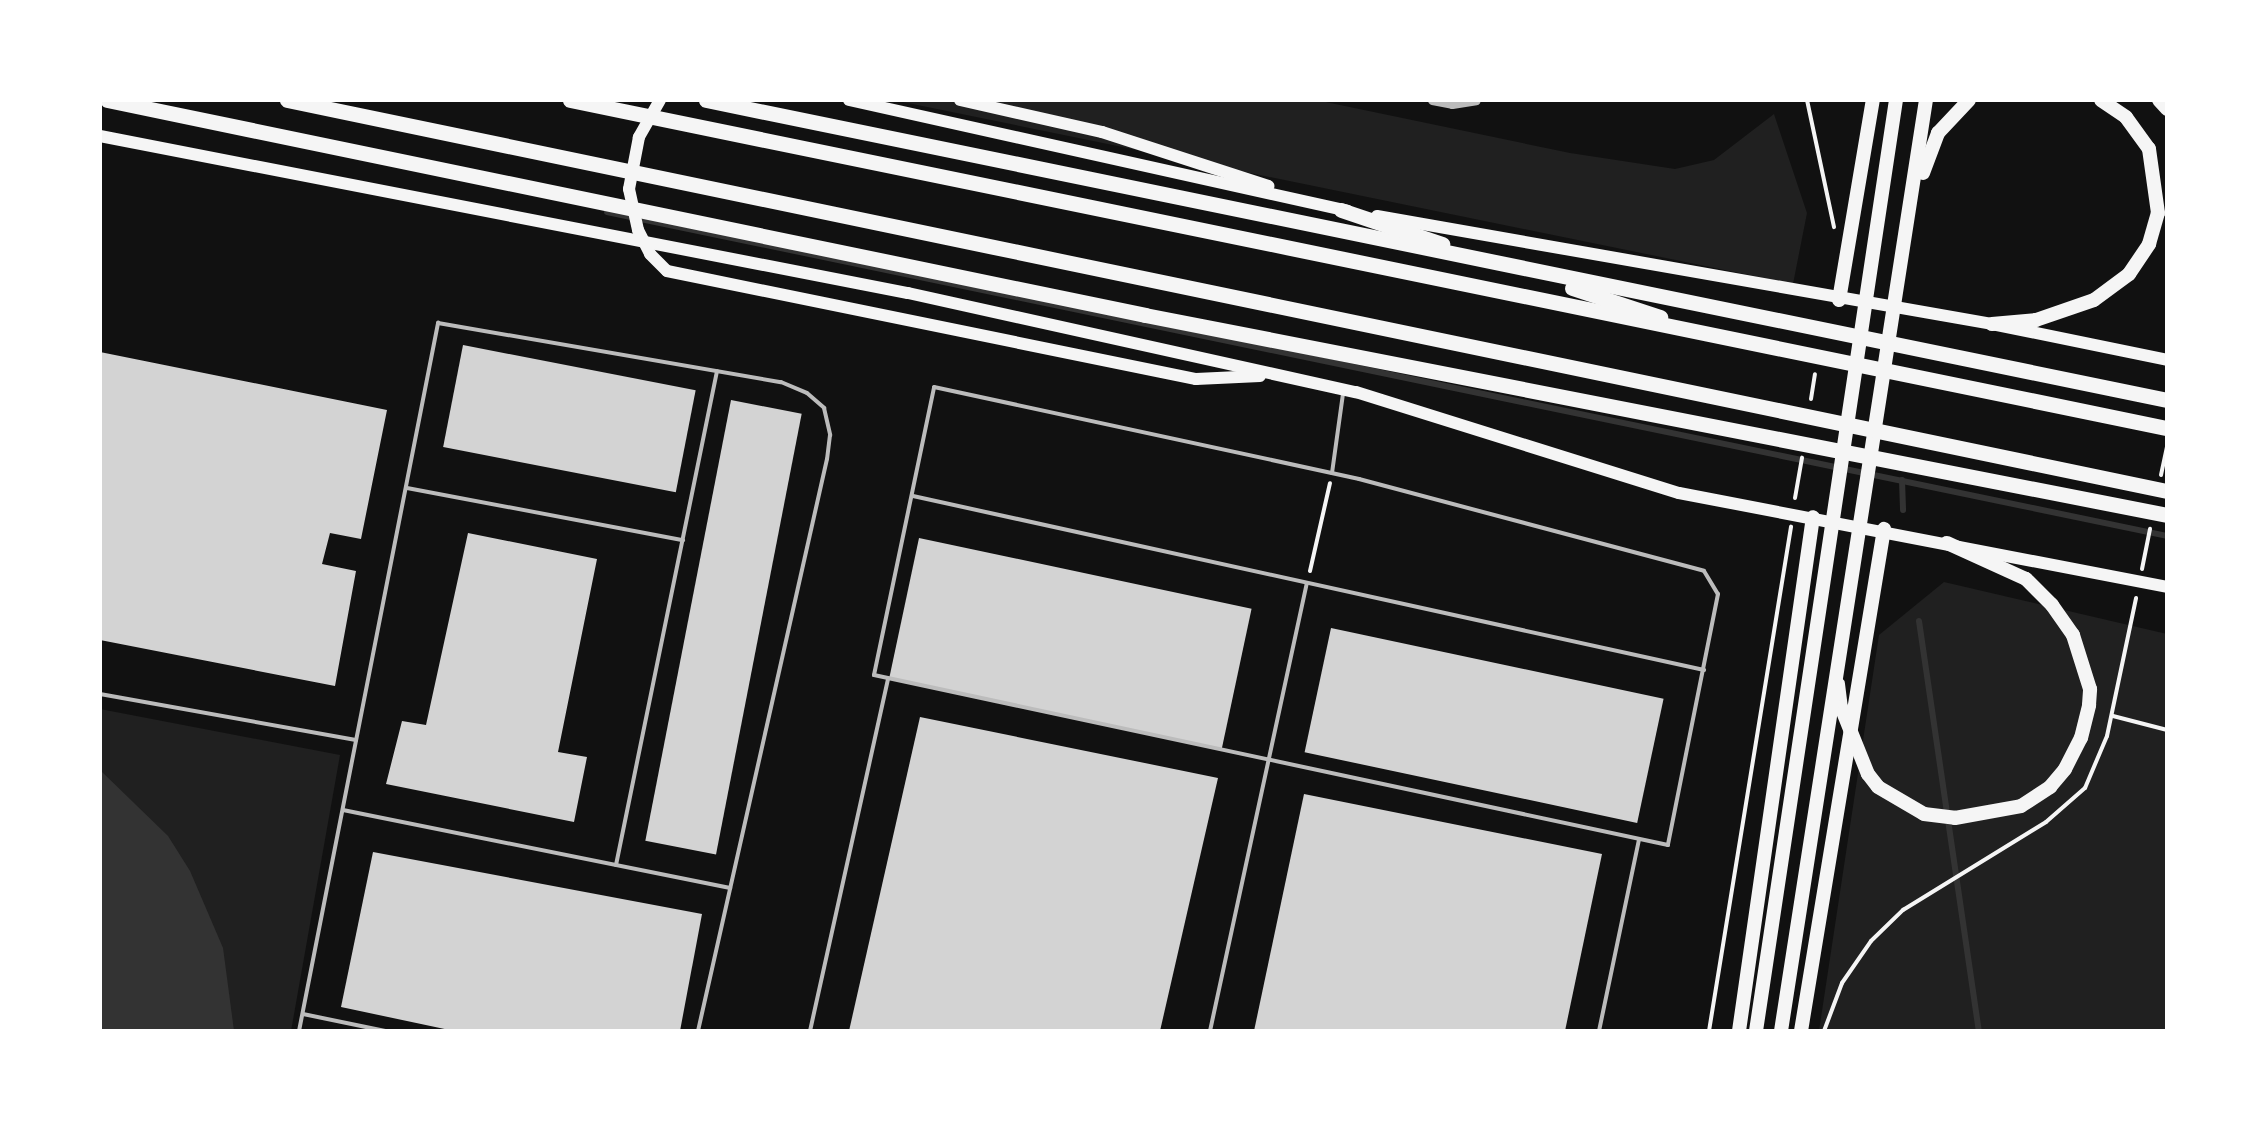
<!DOCTYPE html>
<style>
body{margin:0}
#map{position:relative;width:2267px;height:1131px;overflow:hidden;background:#111;font-family:Barlow,sans-serif}
div>[style]{position:absolute}
[style*='--x']{left:calc(var(--x)*1px);top:calc(var(--y)*1px);width:calc(var(--w)*1px);rotate:calc(var(--a)*1deg)}
.green>*{inset:0;background:#202020}
.water>*{inset:0;background:#333}
.stream>*{height:6px;margin:-3px;padding:0 3px;transform-origin:3px;border-radius:3px;background:#333}
.building>*{inset:0;background:#d3d3d3;transform-origin:0 0}
.path>*{height:4px;margin:-2px;padding:0 2px;transform-origin:2px;border-radius:2px;background:#f5f5f5}
.service>*{height:4px;margin:-2px;padding:0 2px;transform-origin:2px;border-radius:2px;background:#bcbcbc}
.minor>*{height:9px;margin:-4.5px;padding:0 4.5px;transform-origin:4.5px;border-radius:4.5px;background:#bcbcbc}
.secondary>*{height:12px;margin:-6px;padding:0 6px;transform-origin:6px;border-radius:6px;background:#f5f5f5}
.primary>*{height:14px;margin:-7px;padding:0 7px;transform-origin:7px;border-radius:7px;background:#f5f5f5}
.motorway>*{height:15px;margin:-7.5px;padding:0 7.5px;transform-origin:7.5px;border-radius:7.5px;background:#f5f5f5}
span{translate:-50% -50%;white-space:nowrap;text-align:center;line-height:1.15;-webkit-text-stroke:8px #fff;paint-order:stroke}
.frame{position:absolute;inset:0;border:102px solid #fff;pointer-events:none}
</style>
<div id="map">
<div class="green">
<div style="clip-path:polygon(893px 100px,1316px 100px,1570px 153px,1675px 169px,1714px 160px,1774px 114px,1807px 213px,1793px 284px)"></div>
<div style="clip-path:polygon(1944px 582px,2167px 634px,2167px 1031px,1819px 1031px,1879px 635px)"></div>
<div style="clip-path:polygon(100px 709px,340px 755px,291px 1031px,100px 1031px)"></div>
</div>
<div class="water">
<div style="clip-path:polygon(100px 770px,168px 836px,190px 871px,223px 948px,234px 1031px,100px 1031px)"></div>
</div>
<div class="stream">
<div style="--x:607;--y:212;--w:1593;--a:11.73"></div>
<div style="--x:1902;--y:480;--w:30;--a:88"></div>
<div style="--x:1919;--y:621;--w:414;--a:81.7"></div>
</div>
<div class="building">
<div style="left:463px;top:345px;width:237px;height:104px;rotate:11deg"></div>
<div style="clip-path:polygon(100px 352px,387px 410px,361px 539px,330px 533px,322px 564px,356px 571px,335px 686px,100px 640px)"></div>
<div style="left:731px;top:400px;width:72px;height:449px;rotate:11deg"></div>
<div style="clip-path:polygon(468px 533px,597px 559px,558px 752px,587px 757px,574px 822px,386px 784px,402px 721px,426px 725px)"></div>
<div style="left:919px;top:538px;width:340px;height:143px;rotate:12deg"></div>
<div style="left:1331px;top:628px;width:340px;height:127px;rotate:12deg"></div>
<div style="clip-path:polygon(920px 717px,1218px 778px,1160px 1031px,849px 1031px)"></div>
<div style="clip-path:polygon(1304px 794px,1602px 854px,1565px 1031px,1254px 1031px)"></div>
<div style="clip-path:polygon(373px 852px,702px 914px,680px 1031px,454px 1031px,341px 1007px)"></div>
</div>
<div class="path">
<div style="--x:1807;--y:100;--w:130;--a:78"></div>
<div style="--x:1811;--y:399;--w:25;--a:-81"></div>
<div style="--x:2161;--y:475;--w:30;--a:-78"></div>
<div style="--x:1795;--y:498;--w:41;--a:-80.1"></div>
<div style="--x:2142;--y:569;--w:41;--a:-78.7"></div>
<div style="--x:1310;--y:571;--w:90;--a:-77.2"></div>
<div style="--x:2113;--y:716;--w:56;--a:14.5"></div>
<div style="--x:1709;--y:1031;--w:511;--a:-80.76"></div>
<div style="--x:1824;--y:1031;--w:51;--a:-69.4"></div>
<div style="--x:1842;--y:983;--w:51;--a:-55.4"></div>
<div style="--x:1871;--y:941;--w:45;--a:-44.1"></div>
<div style="--x:1903;--y:910;--w:168;--a:-31.6"></div>
<div style="--x:2046;--y:822;--w:52;--a:-41.1"></div>
<div style="--x:2085;--y:788;--w:56;--a:-67.1"></div>
<div style="--x:2107;--y:736;--w:141;--a:-78.1"></div>
</div>
<div class="service">
<div style="--x:934;--y:387;--w:435;--a:12.2"></div>
<div style="--x:1359;--y:479;--w:357;--a:14.9"></div>
<div style="--x:1704;--y:571;--w:27;--a:59"></div>
<div style="--x:1718;--y:594;--w:256;--a:101.3"></div>
<div style="--x:1668;--y:845;--w:812;--a:-167.92"></div>
<div style="--x:874;--y:675;--w:294;--a:-78.2"></div>
<div style="--x:1332;--y:473;--w:80;--a:-82.1"></div>
<div style="--x:407;--y:488;--w:281;--a:10.7"></div>
<div style="--x:913;--y:496;--w:810;--a:12.41"></div>
<div style="--x:100;--y:694;--w:260;--a:10.2"></div>
<div style="--x:343;--y:810;--w:395;--a:11.4"></div>
<div style="--x:616;--y:865;--w:504;--a:-78.44"></div>
<div style="--x:303;--y:1014;--w:84;--a:11.7"></div>
<div style="--x:299;--y:1031;--w:722;--a:-78.89"></div>
<div style="--x:438;--y:323;--w:348;--a:9.8"></div>
<div style="--x:781;--y:382;--w:28;--a:23"></div>
<div style="--x:807;--y:393;--w:23;--a:41"></div>
<div style="--x:824;--y:408;--w:28;--a:77"></div>
<div style="--x:830;--y:435;--w:24;--a:97"></div>
<div style="--x:827;--y:459;--w:586;--a:102.71"></div>
<div style="--x:810;--y:1031;--w:361;--a:-77.5"></div>
<div style="--x:1210;--y:1031;--w:458;--a:-77.8"></div>
<div style="--x:1599;--y:1031;--w:195;--a:-78.2"></div>
</div>
<div class="minor">
<div style="--x:1432;--y:100;--w:20;--a:11"></div>
<div style="--x:1452;--y:104;--w:24;--a:-9"></div>
</div>
<div class="secondary">
<div style="--x:660;--y:100;--w:43;--a:119.6"></div>
<div style="--x:639;--y:137;--w:53;--a:100.9"></div>
<div style="--x:629;--y:189;--w:42;--a:77.6"></div>
<div style="--x:638;--y:230;--w:27;--a:63"></div>
<div style="--x:650;--y:254;--w:24;--a:45"></div>
<div style="--x:667;--y:271;--w:540;--a:11.54"></div>
<div style="--x:1196;--y:379;--w:64;--a:-2.7"></div>
<div style="--x:849;--y:100;--w:511;--a:12.54"></div>
<div style="--x:960;--y:100;--w:146;--a:12.7"></div>
<div style="--x:1102;--y:132;--w:175;--a:18"></div>
<div style="--x:100;--y:136;--w:823;--a:11"></div>
<div style="--x:908;--y:293;--w:459;--a:12.5"></div>
<div style="--x:1356;--y:392;--w:338;--a:17.4"></div>
<div style="--x:1679;--y:493;--w:497;--a:10.9"></div>
<div style="--x:1377;--y:216;--w:624;--a:9.96"></div>
<div style="--x:1992;--y:324;--w:179;--a:11.6"></div>
</div>
<div class="primary">
<div style="--x:2159;--y:100;--w:12;--a:48"></div>
<div style="--x:1923;--y:173;--w:43;--a:-69.4"></div>
<div style="--x:1938;--y:133;--w:45;--a:-46.8"></div>
<div style="--x:1839;--y:300;--w:203;--a:-80.4"></div>
<div style="--x:1992;--y:324;--w:44;--a:-5.2"></div>
<div style="--x:2036;--y:320;--w:61;--a:-19"></div>
<div style="--x:2094;--y:300;--w:44;--a:-36.6"></div>
<div style="--x:2129;--y:274;--w:36;--a:-56"></div>
<div style="--x:2149;--y:244;--w:32;--a:-74"></div>
<div style="--x:2158;--y:213;--w:65;--a:-98"></div>
<div style="--x:2149;--y:149;--w:39;--a:-126"></div>
<div style="--x:2126;--y:117;--w:30;--a:-146"></div>
<div style="--x:1838;--y:684;--w:23;--a:83"></div>
<div style="--x:1841;--y:707;--w:72;--a:68.1"></div>
<div style="--x:1868;--y:774;--w:16;--a:52"></div>
<div style="--x:1878;--y:787;--w:53;--a:30.4"></div>
<div style="--x:1924;--y:814;--w:31;--a:7"></div>
<div style="--x:1955;--y:818;--w:67;--a:-10.3"></div>
<div style="--x:2021;--y:806;--w:35;--a:-33"></div>
<div style="--x:2050;--y:787;--w:23;--a:-50"></div>
<div style="--x:2065;--y:769;--w:35;--a:-63"></div>
<div style="--x:2081;--y:738;--w:34;--a:-76"></div>
<div style="--x:2089;--y:705;--w:16;--a:-86"></div>
<div style="--x:2090;--y:689;--w:57;--a:-107.5"></div>
<div style="--x:2073;--y:635;--w:37;--a:-125"></div>
<div style="--x:2052;--y:605;--w:37;--a:-135"></div>
<div style="--x:2026;--y:579;--w:87;--a:-155.5"></div>
<div style="--x:1739;--y:1031;--w:519;--a:-81.81"></div>
<div style="--x:1756;--y:1031;--w:941;--a:-81.45"></div>
<div style="--x:1781;--y:1031;--w:942;--a:-81.15"></div>
<div style="--x:1801;--y:1031;--w:509;--a:-80.61"></div>
</div>
<div class="motorway">
<div style="--x:107;--y:100;--w:1060;--a:11.7"></div>
<div style="--x:1145;--y:315;--w:1041;--a:11.07"></div>
<div style="--x:287;--y:100;--w:1920;--a:11.75"></div>
<div style="--x:570;--y:100;--w:1630;--a:11.61"></div>
<div style="--x:706;--y:100;--w:1491;--a:11.6"></div>
<div style="--x:1341;--y:210;--w:107;--a:18.6"></div>
<div style="--x:1572;--y:288;--w:93;--a:18.2"></div>
</div>
<div class="frame"></div>
</div>
